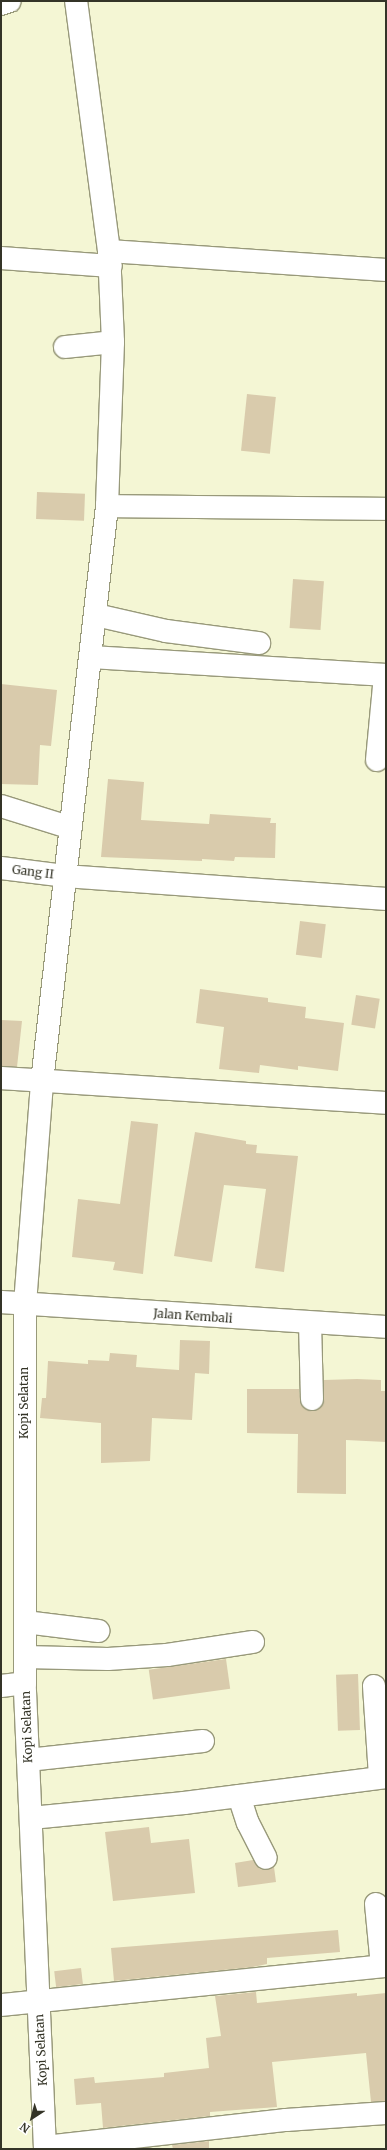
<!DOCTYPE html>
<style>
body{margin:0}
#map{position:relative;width:387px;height:2150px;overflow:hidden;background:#f4f6d4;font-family:Merriweather,serif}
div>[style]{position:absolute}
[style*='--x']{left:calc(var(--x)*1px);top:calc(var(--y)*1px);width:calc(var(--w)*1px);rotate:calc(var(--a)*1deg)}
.building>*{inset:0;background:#d9cbac;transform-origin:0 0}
.roads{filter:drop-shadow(1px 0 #98997a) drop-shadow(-1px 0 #98997a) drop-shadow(0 1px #98997a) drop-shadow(0 -1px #98997a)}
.minor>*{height:22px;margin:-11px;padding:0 11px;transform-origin:11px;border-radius:11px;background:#fff}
span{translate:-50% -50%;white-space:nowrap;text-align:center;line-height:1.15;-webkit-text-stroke:4px #fff;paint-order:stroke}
.street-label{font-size:12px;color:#343427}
.frame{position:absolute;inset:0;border:2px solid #343427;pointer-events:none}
.north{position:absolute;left:12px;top:2098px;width:40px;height:40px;-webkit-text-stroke:3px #fff;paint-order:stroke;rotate:216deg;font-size:11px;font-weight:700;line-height:16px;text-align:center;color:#343427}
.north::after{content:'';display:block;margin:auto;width:14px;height:18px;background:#343427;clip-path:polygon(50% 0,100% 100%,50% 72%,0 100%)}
</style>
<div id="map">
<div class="building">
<div style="left:247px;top:394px;width:29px;height:57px;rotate:6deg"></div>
<div style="left:37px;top:492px;width:48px;height:27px;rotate:2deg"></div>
<div style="left:293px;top:579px;width:31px;height:49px;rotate:4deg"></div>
<div style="clip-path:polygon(1px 684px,57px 690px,51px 746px,40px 745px,38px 785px,1px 784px)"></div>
<div style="clip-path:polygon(108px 779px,144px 782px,141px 820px,209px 824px,210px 814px,271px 818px,270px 823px,276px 823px,275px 858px,235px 857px,234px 861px,202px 859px,202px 861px,101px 857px)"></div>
<div style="left:300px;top:921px;width:26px;height:34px;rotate:7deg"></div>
<div style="clip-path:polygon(200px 989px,268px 998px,268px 1002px,306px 1007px,305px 1018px,344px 1023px,338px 1071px,298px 1066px,298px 1070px,260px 1065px,259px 1073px,219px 1069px,224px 1027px,196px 1023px)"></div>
<div style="left:356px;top:995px;width:24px;height:30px;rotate:9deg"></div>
<div style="clip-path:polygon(1px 1020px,22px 1021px,17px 1067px,1px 1066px)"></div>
<div style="clip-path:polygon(131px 1121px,158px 1124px,143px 1274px,113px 1270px,115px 1262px,72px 1257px,78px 1199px,120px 1204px)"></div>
<div style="clip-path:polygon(195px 1132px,246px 1141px,246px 1144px,257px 1145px,256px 1153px,298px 1156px,284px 1272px,255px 1268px,266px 1189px,224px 1185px,212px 1262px,174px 1256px)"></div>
<div style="clip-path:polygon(180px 1340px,210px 1341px,209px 1374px,195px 1373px,192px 1420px,152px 1418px,150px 1461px,101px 1463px,101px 1423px,40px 1418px,42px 1398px,46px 1398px,48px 1361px,88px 1364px,88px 1360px,109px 1361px,110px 1353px,137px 1355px,136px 1367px,179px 1370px)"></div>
<div style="clip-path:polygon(357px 1379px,381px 1380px,381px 1391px,386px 1391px,386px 1442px,346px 1440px,346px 1494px,297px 1493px,298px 1434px,247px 1433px,247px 1389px,299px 1389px,301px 1405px,313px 1411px,323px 1405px,324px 1380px)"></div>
<div style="left:226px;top:1659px;width:30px;height:78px;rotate:82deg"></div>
<div style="left:358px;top:1674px;width:56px;height:22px;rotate:88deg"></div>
<div style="clip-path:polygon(149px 1827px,151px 1843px,189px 1839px,195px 1893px,113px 1901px,105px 1832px)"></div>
<div style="clip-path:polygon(253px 1860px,260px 1869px,266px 1870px,274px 1867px,276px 1882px,238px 1887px,235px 1863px)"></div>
<div style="clip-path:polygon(338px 1930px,340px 1952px,267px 1958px,267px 1964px,253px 1967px,114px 1981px,111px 1948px)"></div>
<div style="left:81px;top:1968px;width:16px;height:27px;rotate:83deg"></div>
<div style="clip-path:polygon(256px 1992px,257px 2003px,357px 1993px,357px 1996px,386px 1993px,386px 2101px,371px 2102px,366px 2053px,272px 2062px,277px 2107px,210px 2112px,210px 2116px,103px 2128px,101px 2103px,76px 2105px,74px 2079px,94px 2077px,95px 2083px,164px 2077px,164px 2073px,209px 2068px,206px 2038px,221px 2036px,215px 1996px)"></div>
<div style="clip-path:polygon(209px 2141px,209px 2149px,173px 2149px,172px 2145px)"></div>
</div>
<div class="roads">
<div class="minor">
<div style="--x:1;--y:4;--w:9;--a:-18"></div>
<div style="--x:109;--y:251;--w:278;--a:3.9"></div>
<div style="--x:1;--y:258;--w:110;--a:4.2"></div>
<div style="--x:65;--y:347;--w:48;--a:-5.9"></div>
<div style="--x:107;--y:506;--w:279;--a:0.6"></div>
<div style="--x:96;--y:615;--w:72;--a:12.9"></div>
<div style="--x:166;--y:631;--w:94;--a:7.4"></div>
<div style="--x:91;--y:657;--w:296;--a:3.5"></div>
<div style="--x:377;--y:760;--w:85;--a:-84.6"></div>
<div style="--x:1;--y:806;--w:73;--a:17.4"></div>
<div style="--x:1;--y:868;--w:64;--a:7.1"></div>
<div style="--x:65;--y:876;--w:322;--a:4.1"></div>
<div style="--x:1;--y:1078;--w:386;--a:3.7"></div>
<div style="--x:1;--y:1302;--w:386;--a:3.7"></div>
<div style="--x:310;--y:1323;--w:76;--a:88.5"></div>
<div style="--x:25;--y:1622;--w:74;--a:7"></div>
<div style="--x:25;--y:1657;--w:83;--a:1.4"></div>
<div style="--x:108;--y:1659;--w:59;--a:-3.9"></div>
<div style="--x:167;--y:1655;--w:87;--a:-8.6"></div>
<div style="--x:1;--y:1686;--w:24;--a:-7"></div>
<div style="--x:374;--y:1686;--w:91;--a:86.2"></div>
<div style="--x:28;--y:1760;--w:176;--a:-6.2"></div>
<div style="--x:239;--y:1796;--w:28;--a:72"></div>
<div style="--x:248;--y:1823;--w:39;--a:63"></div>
<div style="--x:31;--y:1818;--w:154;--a:-5.6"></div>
<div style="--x:184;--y:1803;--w:204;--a:-7.3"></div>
<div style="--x:376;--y:1904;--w:62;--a:84.5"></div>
<div style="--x:1;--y:2005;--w:387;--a:-5.8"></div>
<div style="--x:45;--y:2147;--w:243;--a:-6.4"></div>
<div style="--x:286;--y:2120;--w:100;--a:-4"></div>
<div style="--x:45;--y:2149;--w:466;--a:-92.5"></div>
<div style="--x:25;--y:1683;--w:379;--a:-90"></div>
<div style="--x:25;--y:1304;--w:223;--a:-85.6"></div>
<div style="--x:42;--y:1082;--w:580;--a:-83.56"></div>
<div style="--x:107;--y:506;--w:164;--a:-87.9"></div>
<div style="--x:113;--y:342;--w:91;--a:-92.5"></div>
<div style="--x:109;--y:251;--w:252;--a:-97.5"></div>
</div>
</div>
<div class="street-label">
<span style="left:33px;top:872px;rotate:7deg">Gang II</span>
<span style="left:193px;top:1316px;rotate:4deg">Jalan Kembali</span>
<span style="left:24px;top:1403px;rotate:-90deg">Kopi Selatan</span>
<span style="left:27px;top:1727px;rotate:-92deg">Kopi Selatan</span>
<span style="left:41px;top:2050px;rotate:-93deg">Kopi Selatan</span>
</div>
<div class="frame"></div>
<div class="north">N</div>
</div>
